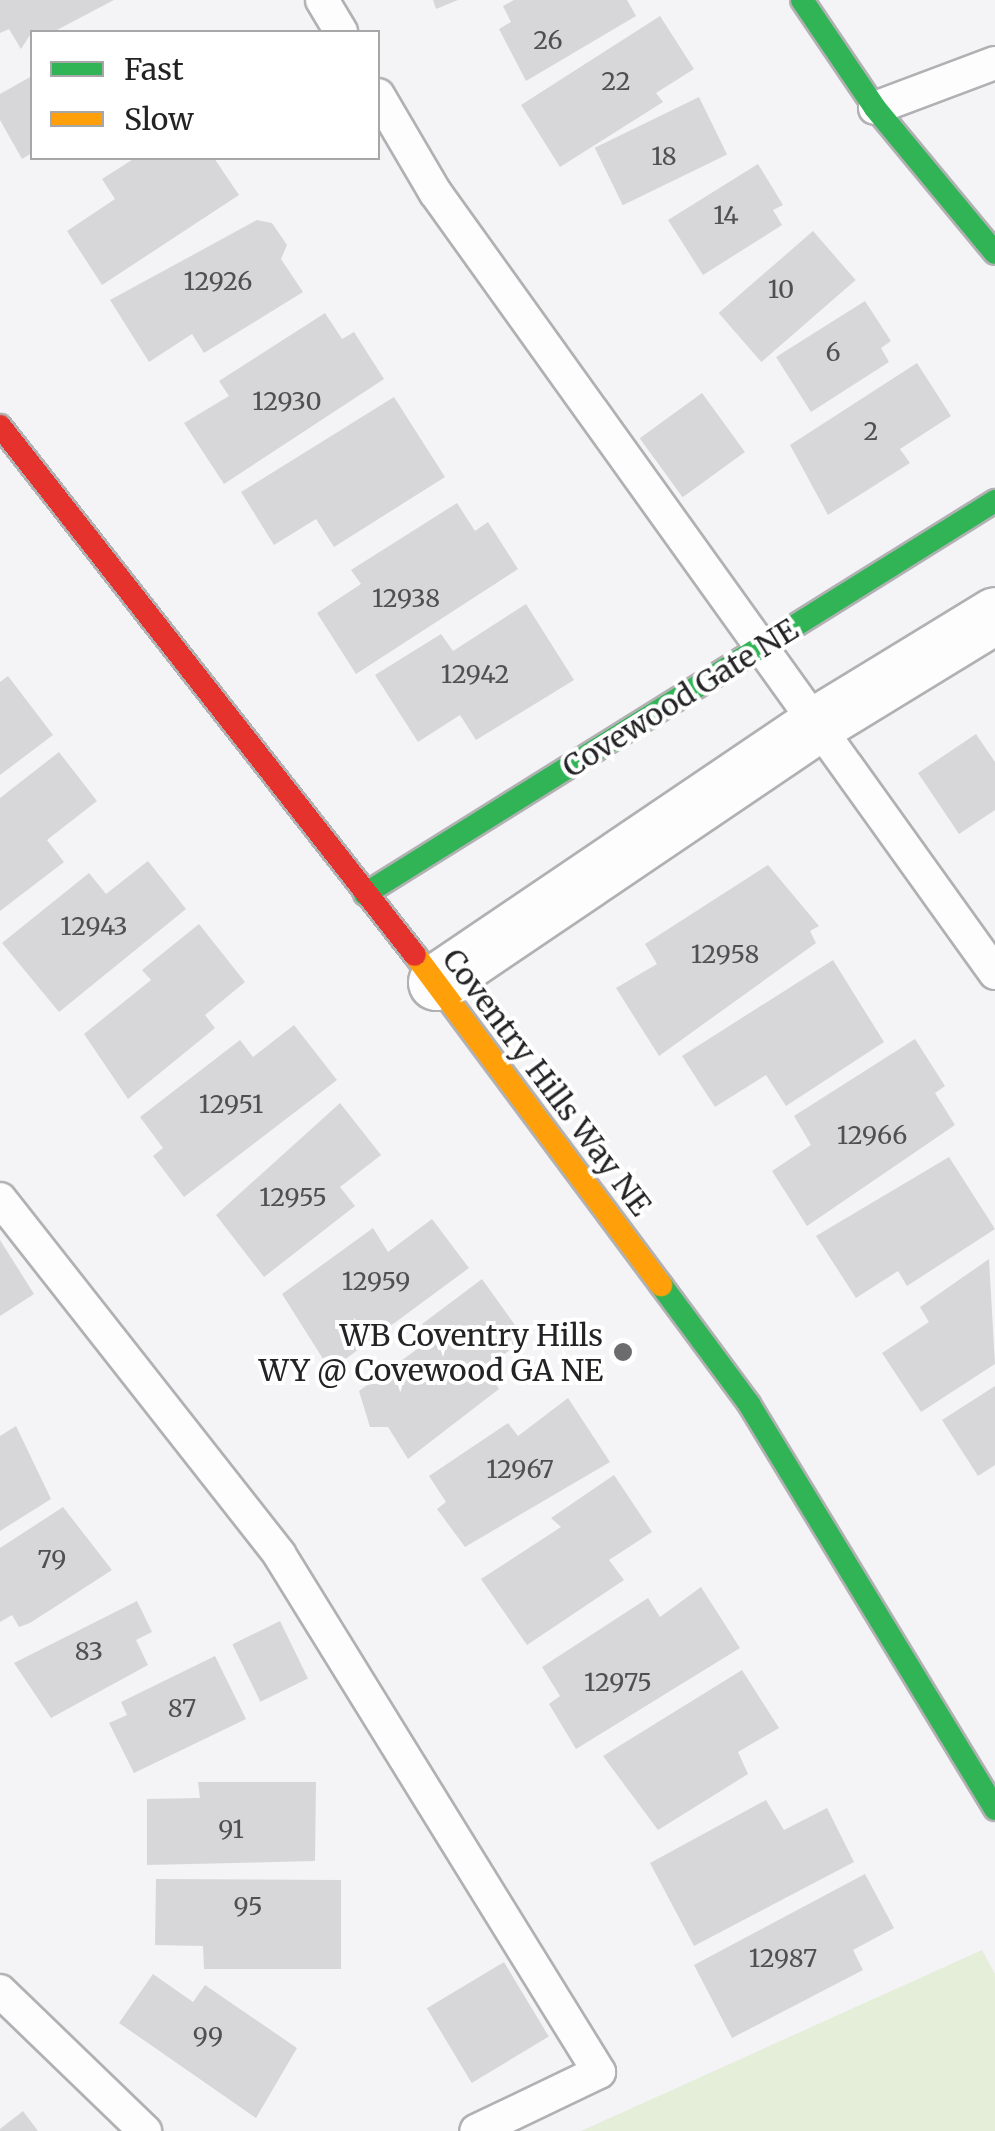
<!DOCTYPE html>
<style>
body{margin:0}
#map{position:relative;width:995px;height:2131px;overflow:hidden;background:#f4f4f7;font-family:Merriweather,serif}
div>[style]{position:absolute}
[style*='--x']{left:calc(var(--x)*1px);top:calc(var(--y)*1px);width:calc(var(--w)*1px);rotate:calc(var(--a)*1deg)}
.green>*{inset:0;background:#e4eed9}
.building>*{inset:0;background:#d7d6d8;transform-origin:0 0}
.roads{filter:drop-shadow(2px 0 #b1b1b3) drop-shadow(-2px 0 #b1b1b3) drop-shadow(0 2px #b1b1b3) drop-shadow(0 -2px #b1b1b3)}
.lane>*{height:32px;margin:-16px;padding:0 16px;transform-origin:16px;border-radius:16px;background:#fdfdfe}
.street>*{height:55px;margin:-27.5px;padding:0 27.5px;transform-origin:27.5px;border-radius:27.5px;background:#fdfdfe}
.fast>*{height:22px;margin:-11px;padding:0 11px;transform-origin:11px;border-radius:11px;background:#30b455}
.slow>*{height:22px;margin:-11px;padding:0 11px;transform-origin:11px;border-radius:11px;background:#ff9f0a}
.jam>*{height:22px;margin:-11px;padding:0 11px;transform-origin:11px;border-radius:11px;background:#e5322d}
.dots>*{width:28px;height:28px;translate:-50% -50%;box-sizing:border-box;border:5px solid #fff;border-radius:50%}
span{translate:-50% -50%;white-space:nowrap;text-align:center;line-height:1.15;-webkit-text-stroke:8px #fff;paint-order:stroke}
.number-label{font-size:25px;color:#505052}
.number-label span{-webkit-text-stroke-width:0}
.street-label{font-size:30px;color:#232325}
.poi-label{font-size:30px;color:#232325}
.right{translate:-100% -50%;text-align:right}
.legend{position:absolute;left:30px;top:30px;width:350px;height:130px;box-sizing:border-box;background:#fff;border:2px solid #a7a7a8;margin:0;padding:12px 18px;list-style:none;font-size:30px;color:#232325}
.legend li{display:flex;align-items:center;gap:20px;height:50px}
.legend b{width:50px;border:2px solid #a7a7a8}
</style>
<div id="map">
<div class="green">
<div style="clip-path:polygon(982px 1950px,995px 1974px,995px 2131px,581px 2131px)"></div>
</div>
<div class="building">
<div style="clip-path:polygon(0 0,114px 0,53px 32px,32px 32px,21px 49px,9px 29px,0 33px)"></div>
<div style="clip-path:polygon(433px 0,458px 0,436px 9px)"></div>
<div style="clip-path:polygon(514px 0,627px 0,636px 16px,526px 81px,499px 29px,511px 22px,503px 6px)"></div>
<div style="clip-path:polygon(660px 16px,694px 69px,656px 93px,663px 102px,560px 167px,521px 105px)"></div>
<div style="clip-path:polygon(32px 76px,32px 153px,22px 159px,0 120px,0 94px)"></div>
<div style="left:699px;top:97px;width:64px;height:116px;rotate:64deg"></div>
<div style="clip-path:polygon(135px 158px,214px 158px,239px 195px,102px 285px,67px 231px,115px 199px,102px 179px)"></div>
<div style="clip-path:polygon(758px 164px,783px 205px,773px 210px,782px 225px,703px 275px,668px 220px)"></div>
<div style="clip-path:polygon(257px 220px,272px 223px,287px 245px,281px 259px,303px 292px,204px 353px,192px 334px,149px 362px,110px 300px)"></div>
<div style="left:813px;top:231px;width:65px;height:125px;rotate:49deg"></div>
<div style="clip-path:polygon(865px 301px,891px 341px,881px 348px,889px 362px,811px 412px,776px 357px)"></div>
<div style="clip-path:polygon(325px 313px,342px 339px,354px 332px,384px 379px,224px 484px,184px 423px,229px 396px,219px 381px)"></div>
<div style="clip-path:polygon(917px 363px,951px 416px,900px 449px,910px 463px,828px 515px,790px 445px)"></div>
<div style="left:702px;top:393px;width:73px;height:77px;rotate:54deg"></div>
<div style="clip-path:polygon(394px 397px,445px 477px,334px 547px,316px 519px,274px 545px,241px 492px)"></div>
<div style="clip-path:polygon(457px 503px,475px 531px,488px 522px,518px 569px,356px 674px,317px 613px,361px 584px,351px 570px)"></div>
<div style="clip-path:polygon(526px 604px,574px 680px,476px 740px,460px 715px,418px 742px,375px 675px,441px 634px,453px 651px)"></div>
<div style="clip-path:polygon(8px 676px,53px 735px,0 775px,0 682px)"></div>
<div style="clip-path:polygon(976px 734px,995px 762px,995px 810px,959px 834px,918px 773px)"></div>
<div style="clip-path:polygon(59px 752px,97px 801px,47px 840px,64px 862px,0 911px,0 798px)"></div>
<div style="clip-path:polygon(148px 861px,186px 909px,59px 1012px,2px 943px,89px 873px,106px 894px)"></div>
<div style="clip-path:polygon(768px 865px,819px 926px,810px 931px,816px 943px,659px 1056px,616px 988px,657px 964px,645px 944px)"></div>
<div style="clip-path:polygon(199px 924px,245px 982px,205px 1015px,215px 1028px,128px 1099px,84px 1034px,151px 980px,142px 970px)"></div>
<div style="clip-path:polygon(833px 960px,884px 1042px,786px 1106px,766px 1075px,715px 1107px,682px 1056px)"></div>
<div style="clip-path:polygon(294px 1025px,337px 1080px,184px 1197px,153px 1156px,163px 1148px,140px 1117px,240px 1040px,253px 1057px)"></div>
<div style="clip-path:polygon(915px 1039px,945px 1086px,935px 1093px,955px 1125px,807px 1226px,772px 1171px,811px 1145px,794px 1116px)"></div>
<div style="clip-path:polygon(340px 1103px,381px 1155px,340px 1187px,355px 1206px,264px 1277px,216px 1215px)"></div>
<div style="clip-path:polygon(949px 1157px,995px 1229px,907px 1286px,898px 1271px,856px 1298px,816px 1236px)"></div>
<div style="clip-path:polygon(432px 1219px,469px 1268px,336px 1366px,325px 1362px,282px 1294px,373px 1228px,388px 1252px)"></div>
<div style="clip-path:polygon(0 1240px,34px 1294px,0 1316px)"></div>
<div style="clip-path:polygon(989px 1259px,995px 1364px,921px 1412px,882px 1353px,929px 1322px,920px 1307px)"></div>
<div style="clip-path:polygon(482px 1279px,525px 1339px,485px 1368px,499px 1389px,408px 1459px,388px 1427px,370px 1427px,359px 1391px,434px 1337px,422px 1324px)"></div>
<div style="clip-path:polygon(995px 1386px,995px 1465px,978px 1476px,942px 1420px)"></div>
<div style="clip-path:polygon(568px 1398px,610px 1462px,465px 1547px,437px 1509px,446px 1502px,429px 1476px,508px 1423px,518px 1436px)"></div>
<div style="clip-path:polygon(16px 1426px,51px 1499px,0 1531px,0 1436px)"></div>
<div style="clip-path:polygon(614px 1475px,652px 1532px,609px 1560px,624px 1580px,527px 1645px,481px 1579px,561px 1527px,551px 1518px)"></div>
<div style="clip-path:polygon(63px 1507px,112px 1570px,30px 1623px,19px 1627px,12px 1615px,0 1622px,0 1548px)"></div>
<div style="clip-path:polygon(701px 1587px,740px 1648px,576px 1749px,549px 1704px,560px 1696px,542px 1667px,648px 1598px,660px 1617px)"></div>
<div style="clip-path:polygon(137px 1601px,152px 1632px,136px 1640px,148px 1665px,51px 1718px,14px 1663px)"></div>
<div style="left:280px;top:1621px;width:64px;height:53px;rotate:64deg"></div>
<div style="clip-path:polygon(215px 1656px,246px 1719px,134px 1773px,109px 1723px,127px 1715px,121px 1702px)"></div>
<div style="clip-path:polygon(742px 1670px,779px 1728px,738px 1752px,748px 1774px,658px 1830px,603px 1756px)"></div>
<div style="clip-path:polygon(198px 1782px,316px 1782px,315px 1861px,147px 1865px,147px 1799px,200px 1798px)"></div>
<div style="clip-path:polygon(766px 1800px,784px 1830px,827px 1808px,854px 1862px,694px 1946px,650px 1863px)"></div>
<div style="clip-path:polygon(865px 1874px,894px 1928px,853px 1950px,863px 1970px,732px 2038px,694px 1965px)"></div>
<div style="clip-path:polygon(156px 1879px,341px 1880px,341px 1969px,204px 1969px,203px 1946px,155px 1945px)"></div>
<div style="left:504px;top:1962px;width:87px;height:90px;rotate:59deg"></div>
<div style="clip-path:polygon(153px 1974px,193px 2002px,205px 1985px,297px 2048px,256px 2118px,119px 2023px)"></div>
<div style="clip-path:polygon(23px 2111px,38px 2131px,0 2131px,0 2129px)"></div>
</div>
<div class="roads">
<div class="lane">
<div style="--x:322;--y:0;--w:37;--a:59"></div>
<div style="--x:378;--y:95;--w:113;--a:59.6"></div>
<div style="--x:435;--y:192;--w:961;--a:54.36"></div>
<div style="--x:875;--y:108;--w:128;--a:-20.6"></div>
<div style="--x:0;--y:1199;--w:452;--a:51.8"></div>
<div style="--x:279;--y:1554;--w:609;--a:58.29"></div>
<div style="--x:599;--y:2072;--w:136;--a:154.4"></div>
<div style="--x:0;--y:1991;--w:202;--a:44"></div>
</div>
<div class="street">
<div style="--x:436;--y:982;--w:458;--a:-34.1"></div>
<div style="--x:815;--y:725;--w:211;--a:-31.4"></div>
</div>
<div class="fast">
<div style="--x:802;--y:0;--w:130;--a:55.9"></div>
<div style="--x:875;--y:108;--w:188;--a:50.4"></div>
<div style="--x:365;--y:894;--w:743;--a:-31.96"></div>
<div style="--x:661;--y:1285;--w:148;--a:53.5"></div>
<div style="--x:749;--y:1404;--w:474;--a:58.7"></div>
</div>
<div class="slow">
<div style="--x:415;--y:955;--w:412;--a:53.3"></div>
</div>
<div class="jam">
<div style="--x:0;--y:426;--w:672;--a:51.89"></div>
</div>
</div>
<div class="dots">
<div style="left:623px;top:1352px;background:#6c6c6e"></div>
</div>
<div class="number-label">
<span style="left:548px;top:40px">26</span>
<span style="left:616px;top:81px">22</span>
<span style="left:664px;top:156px">18</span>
<span style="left:726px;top:215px">14</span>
<span style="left:218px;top:281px">12926</span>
<span style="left:781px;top:289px">10</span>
<span style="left:833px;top:352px">6</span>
<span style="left:287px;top:401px">12930</span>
<span style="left:871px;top:431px">2</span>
<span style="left:406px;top:598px">12938</span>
<span style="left:475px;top:674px">12942</span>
<span style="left:94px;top:926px">12943</span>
<span style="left:725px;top:954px">12958</span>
<span style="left:231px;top:1104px">12951</span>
<span style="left:872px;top:1135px">12966</span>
<span style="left:293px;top:1197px">12955</span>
<span style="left:376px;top:1281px">12959</span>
<span style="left:520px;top:1469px">12967</span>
<span style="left:52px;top:1559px">79</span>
<span style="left:89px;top:1651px">83</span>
<span style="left:618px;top:1682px">12975</span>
<span style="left:182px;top:1708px">87</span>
<span style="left:231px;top:1829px">91</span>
<span style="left:248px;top:1906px">95</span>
<span style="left:783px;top:1958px">12987</span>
<span style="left:208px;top:2036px">99</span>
</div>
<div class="street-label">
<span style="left:680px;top:698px;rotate:-32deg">Covewood Gate NE</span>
<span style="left:547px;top:1082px;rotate:53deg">Coventry Hills Way NE</span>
</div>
<div class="poi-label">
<span class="right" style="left:603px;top:1352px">WB Coventry Hills<br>WY @ Covewood GA NE</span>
</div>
<ul class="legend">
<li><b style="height:12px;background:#30b455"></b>Fast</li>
<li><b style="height:12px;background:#ff9f0a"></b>Slow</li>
</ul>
</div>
